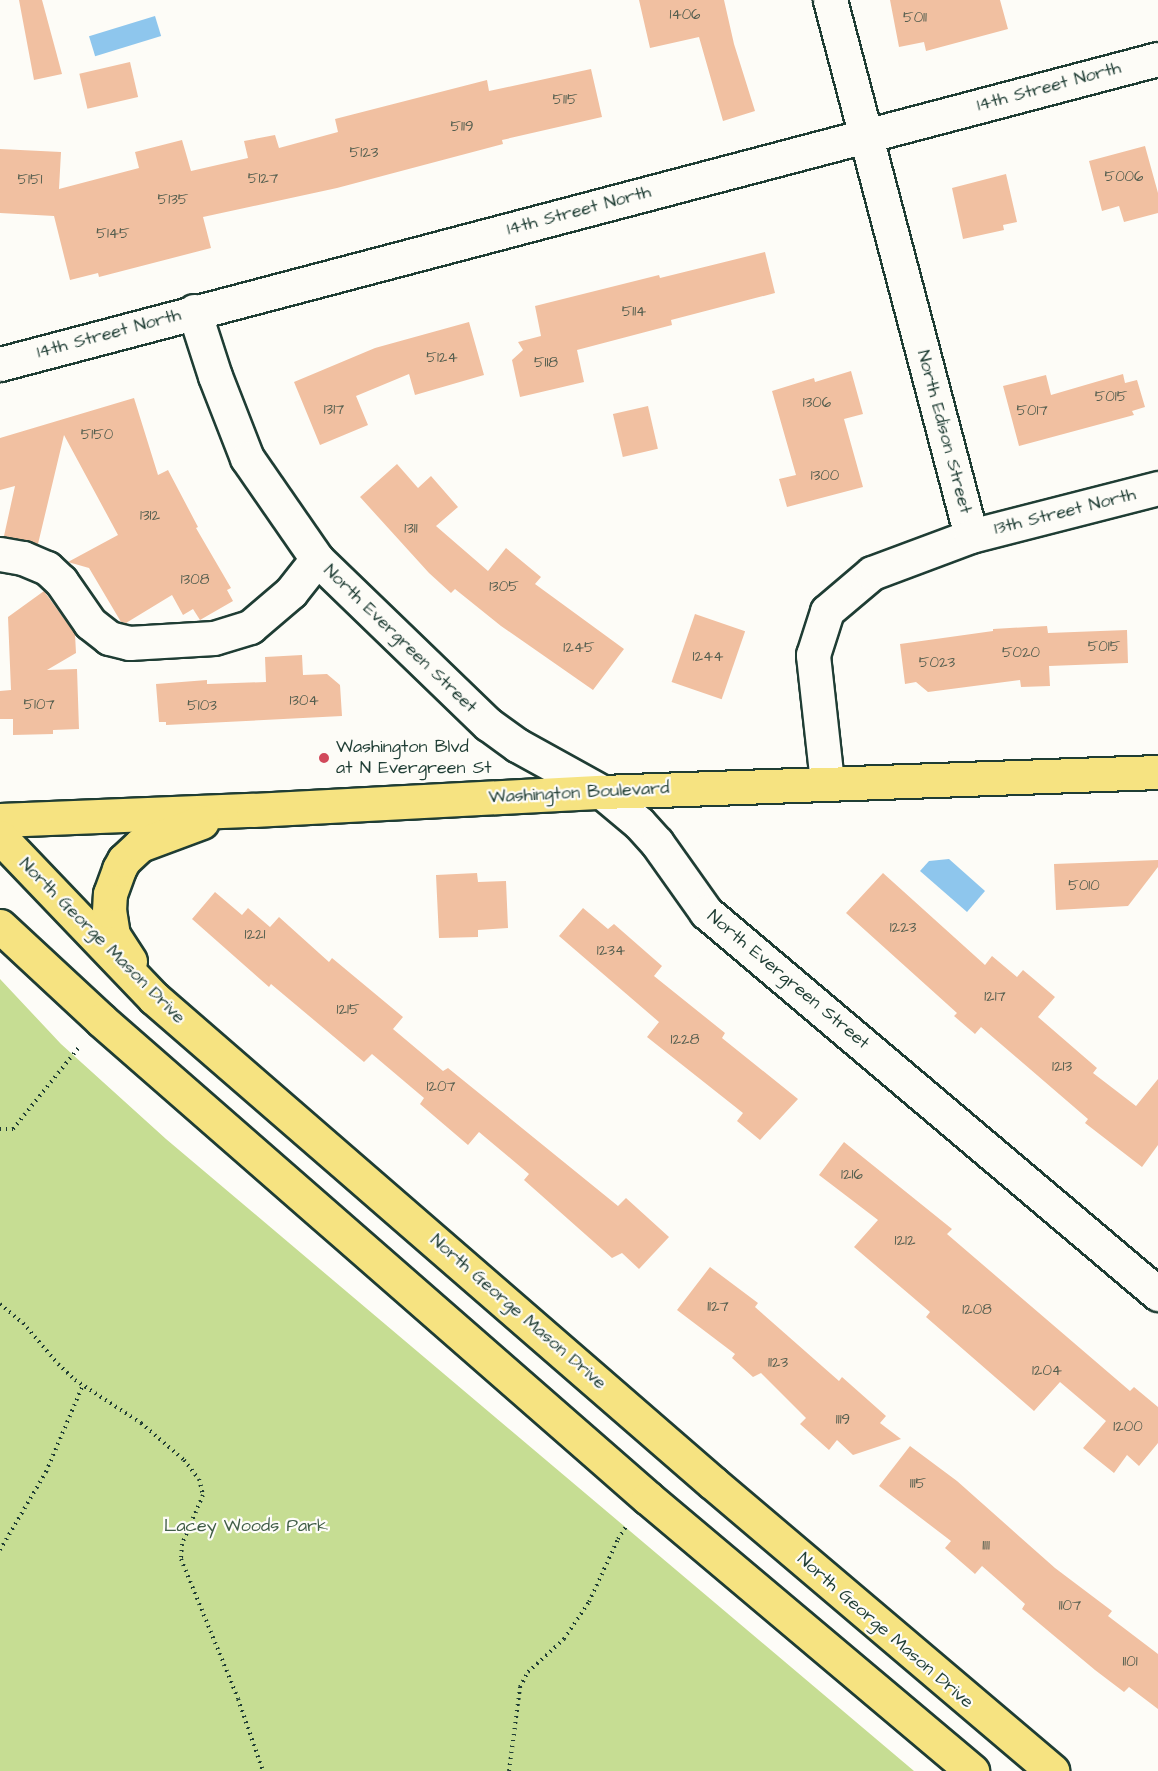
<!DOCTYPE html>
<style>
body{margin:0}
#map{position:relative;width:1158px;height:1771px;overflow:hidden;background:#fdfcf7;font-family:"Architects Daughter",sans-serif}
div>[style]{position:absolute}
[style*='--x']{left:calc(var(--x)*1px);top:calc(var(--y)*1px);width:calc(var(--w)*1px);rotate:calc(var(--a)*1deg)}
.green>*{inset:0;background:#c6dd93}
.water>*{inset:0;background:#8ec6ed;transform-origin:0 0}
.building>*{inset:0;background:#f1c0a1;transform-origin:0 0}
.path>*{height:4px;margin-top:-2px;transform-origin:0;background:repeating-linear-gradient(90deg,#1f3d34 0 1.5px,transparent 0 6px)}
.roads{filter:drop-shadow(2px 0 #1f3d34) drop-shadow(-2px 0 #1f3d34) drop-shadow(0 2px #1f3d34) drop-shadow(0 -2px #1f3d34)}
.minor>*{height:33px;margin:-16.5px;padding:0 16.5px;transform-origin:16.5px;border-radius:16.5px;background:#fdfcf7}
.major>*{height:33px;margin:-16.5px;padding:0 16.5px;transform-origin:16.5px;border-radius:16.5px;background:#f6e381}
.dots>*{width:16px;height:16px;translate:-50% -50%;box-sizing:border-box;border:3px solid #fdfcf7;border-radius:50%}
span{translate:-50% -50%;white-space:nowrap;text-align:center;line-height:1.15;-webkit-text-stroke:4.5px #fdfcf7;paint-order:stroke}
.number-label{font-size:15px;color:#545e4f}
.number-label span{-webkit-text-stroke-width:0}
.street-label{font-size:18px;color:#1f3d34}
.poi-label{font-size:18px;color:#1f3d34}
.left{translate:0 -50%;text-align:left}
.park-label{font-size:18px;color:#405d47}
</style>
<div id="map">
<div class="green">
<div style="clip-path:polygon(0 979px,61px 1044px,166px 1139px,914px 1771px,0 1771px)"></div>
</div>
<div class="water">
<div style="left:155px;top:16px;width:21px;height:69px;rotate:73deg"></div>
<div style="clip-path:polygon(949px 859px,985px 891px,967px 912px,920px 871px,929px 861px)"></div>
</div>
<div class="building">
<div style="clip-path:polygon(19px 0,42px 0,62px 74px,34px 80px)"></div>
<div style="clip-path:polygon(639px 0,724px 0,734px 44px,755px 111px,723px 121px,699px 37px,650px 48px)"></div>
<div style="clip-path:polygon(890px 0,1000px 0,1008px 29px,926px 51px,924px 42px,899px 47px)"></div>
<div style="left:130px;top:62px;width:36px;height:52px;rotate:77deg"></div>
<div style="clip-path:polygon(591px 69px,602px 117px,502px 140px,503px 144px,337px 188px,203px 217px,211px 248px,99px 277px,98px 273px,70px 280px,54px 216px,0 213px,0 149px,61px 152px,59px 189px,139px 168px,135px 152px,182px 140px,191px 171px,248px 158px,244px 141px,275px 135px,279px 148px,338px 132px,335px 119px,487px 80px,489px 91px)"></div>
<div style="clip-path:polygon(1145px 146px,1158px 193px,1158px 213px,1124px 222px,1119px 206px,1102px 211px,1089px 161px)"></div>
<div style="clip-path:polygon(1006px 174px,1017px 222px,1003px 225px,1004px 230px,963px 239px,952px 188px)"></div>
<div style="clip-path:polygon(765px 252px,775px 293px,671px 320px,672px 325px,577px 350px,584px 382px,520px 397px,512px 360px,523px 350px,518px 342px,541px 336px,535px 306px,659px 275px,660px 278px)"></div>
<div style="clip-path:polygon(469px 322px,484px 375px,415px 395px,409px 374px,356px 396px,368px 425px,320px 445px,294px 382px,375px 348px)"></div>
<div style="clip-path:polygon(851px 371px,863px 414px,844px 419px,863px 487px,787px 507px,779px 479px,796px 475px,772px 391px,814px 378px,815px 382px)"></div>
<div style="clip-path:polygon(1123px 374px,1125px 383px,1137px 380px,1145px 407px,1132px 411px,1134px 415px,1019px 446px,1003px 386px,1046px 375px,1051px 395px)"></div>
<div style="clip-path:polygon(134px 398px,158px 475px,168px 470px,198px 527px,196px 528px,231px 588px,227px 590px,233px 601px,200px 620px,193px 609px,183px 615px,172px 595px,126px 623px,121px 622px,89px 568px,68px 562px,118px 535px,64px 435px,38px 544px,4px 536px,15px 486px,0 490px,0 438px)"></div>
<div style="left:648px;top:406px;width:44px;height:36px;rotate:77deg"></div>
<div style="clip-path:polygon(397px 464px,418px 488px,431px 476px,458px 507px,436px 526px,488px 571px,506px 548px,541px 577px,535px 584px,624px 649px,593px 690px,501px 626px,455px 589px,451px 593px,429px 573px,360px 497px)"></div>
<div style="clip-path:polygon(44px 591px,75px 634px,76px 653px,47px 670px,77px 669px,79px 729px,53px 730px,53px 734px,13px 735px,13px 719px,0 719px,0 691px,11px 690px,8px 617px)"></div>
<div style="left:695px;top:614px;width:53px;height:72px;rotate:19deg"></div>
<div style="clip-path:polygon(1047px 626px,1048px 633px,1127px 630px,1128px 663px,1049px 666px,1050px 686px,1021px 687px,1020px 680px,928px 692px,916px 682px,905px 684px,900px 644px,993px 631px,993px 629px)"></div>
<div style="clip-path:polygon(302px 655px,303px 675px,327px 674px,340px 685px,342px 716px,166px 725px,166px 722px,159px 722px,156px 684px,207px 680px,207px 684px,266px 682px,265px 657px)"></div>
<div style="clip-path:polygon(1158px 860px,1158px 867px,1128px 906px,1056px 910px,1054px 864px)"></div>
<div style="clip-path:polygon(477px 873px,478px 882px,506px 881px,508px 928px,478px 930px,478px 937px,439px 938px,436px 875px)"></div>
<div style="clip-path:polygon(883px 873px,985px 965px,992px 956px,1017px 977px,1023px 970px,1055px 997px,1038px 1017px,1097px 1068px,1093px 1073px,1136px 1106px,1158px 1079px,1158px 1145px,1142px 1167px,1085px 1123px,1088px 1119px,981px 1027px,975px 1034px,954px 1016px,957px 1013px,846px 913px)"></div>
<div style="clip-path:polygon(215px 892px,242px 915px,248px 908px,270px 927px,279px 917px,329px 962px,332px 958px,403px 1017px,393px 1029px,443px 1071px,448px 1068px,618px 1206px,626px 1198px,669px 1237px,639px 1269px,622px 1253px,612px 1258px,524px 1180px,529px 1174px,479px 1132px,468px 1145px,420px 1104px,424px 1098px,372px 1054px,364px 1062px,271px 984px,269px 987px,192px 919px)"></div>
<div style="clip-path:polygon(583px 908px,608px 929px,614px 924px,662px 966px,654px 976px,725px 1033px,722px 1038px,798px 1099px,760px 1140px,737px 1121px,743px 1113px,647px 1037px,659px 1022px,559px 936px)"></div>
<div style="clip-path:polygon(844px 1142px,952px 1229px,947px 1234px,1130px 1391px,1134px 1387px,1158px 1407px,1158px 1443px,1139px 1466px,1127px 1455px,1114px 1473px,1083px 1448px,1106px 1421px,1060px 1382px,1034px 1411px,926px 1317px,930px 1312px,854px 1247px,878px 1220px,819px 1175px)"></div>
<div style="clip-path:polygon(710px 1267px,758px 1303px,755px 1307px,839px 1381px,842px 1377px,886px 1416px,880px 1423px,901px 1439px,853px 1455px,837px 1440px,829px 1450px,800px 1424px,806px 1418px,761px 1373px,753px 1377px,732px 1358px,735px 1354px,677px 1310px)"></div>
<div style="clip-path:polygon(910px 1446px,957px 1481px,1055px 1568px,1112px 1611px,1108px 1616px,1158px 1654px,1158px 1709px,1129px 1687px,1124px 1692px,1095px 1670px,1022px 1609px,1025px 1604px,982px 1566px,975px 1574px,945px 1548px,951px 1541px,879px 1486px)"></div>
</div>
<div class="path">
<div style="--x:0;--y:1129;--w:13;--a:0"></div>
<div style="--x:13;--y:1129;--w:107;--a:-51.1"></div>
<div style="--x:0;--y:1304;--w:30;--a:40"></div>
<div style="--x:23;--y:1323;--w:54;--a:49.5"></div>
<div style="--x:58;--y:1364;--w:23;--a:43"></div>
<div style="--x:75;--y:1380;--w:79;--a:33.1"></div>
<div style="--x:141;--y:1423;--w:57;--a:40.7"></div>
<div style="--x:184;--y:1460;--w:24;--a:52"></div>
<div style="--x:199;--y:1479;--w:16;--a:76"></div>
<div style="--x:203;--y:1495;--w:53;--a:113.2"></div>
<div style="--x:182;--y:1544;--w:15;--a:94"></div>
<div style="--x:181;--y:1559;--w:151;--a:67.8"></div>
<div style="--x:238;--y:1699;--w:76;--a:70.9"></div>
<div style="--x:0;--y:1550;--w:91;--a:-59.5"></div>
<div style="--x:46;--y:1472;--w:95;--a:-67"></div>
<div style="--x:509;--y:1771;--w:85;--a:-82.5"></div>
<div style="--x:520;--y:1687;--w:17;--a:-62"></div>
<div style="--x:528;--y:1672;--w:49;--a:-42.5"></div>
<div style="--x:564;--y:1639;--w:45;--a:-56"></div>
<div style="--x:589;--y:1602;--w:69;--a:-65.3"></div>
<div style="--x:618;--y:1539;--w:17;--a:-57"></div>
</div>
<div class="roads">
<div class="minor">
<div style="--x:830;--y:0;--w:554;--a:75.26"></div>
<div style="--x:194;--y:311;--w:68;--a:72.1"></div>
<div style="--x:215;--y:376;--w:88;--a:68.7"></div>
<div style="--x:247;--y:458;--w:123;--a:55.3"></div>
<div style="--x:317;--y:559;--w:238;--a:44"></div>
<div style="--x:488;--y:724;--w:36;--a:36"></div>
<div style="--x:517;--y:745;--w:97;--a:28.9"></div>
<div style="--x:602;--y:792;--w:48;--a:40"></div>
<div style="--x:639;--y:823;--w:27;--a:48"></div>
<div style="--x:657;--y:843;--w:85;--a:54.6"></div>
<div style="--x:706;--y:912;--w:592;--a:40.2"></div>
<div style="--x:0;--y:364;--w:1197;--a:-14.76"></div>
<div style="--x:0;--y:554;--w:23;--a:10"></div>
<div style="--x:23;--y:558;--w:26;--a:23"></div>
<div style="--x:47;--y:568;--w:19;--a:43"></div>
<div style="--x:61;--y:581;--w:51;--a:55.4"></div>
<div style="--x:90;--y:623;--w:24;--a:38"></div>
<div style="--x:109;--y:638;--w:21;--a:14"></div>
<div style="--x:129;--y:643;--w:85;--a:-3.4"></div>
<div style="--x:214;--y:638;--w:38;--a:-17"></div>
<div style="--x:250;--y:627;--w:54;--a:-40.5"></div>
<div style="--x:291;--y:592;--w:42;--a:-51.8"></div>
<div style="--x:827;--y:782;--w:128;--a:-96.3"></div>
<div style="--x:813;--y:655;--w:46;--a:-72.3"></div>
<div style="--x:827;--y:611;--w:59;--a:-40.2"></div>
<div style="--x:872;--y:573;--w:106;--a:-20.5"></div>
<div style="--x:971;--y:536;--w:193;--a:-14.4"></div>
</div>
<div class="major">
<div style="--x:0;--y:820;--w:253;--a:-2.3"></div>
<div style="--x:253;--y:810;--w:349;--a:-3"></div>
<div style="--x:602;--y:792;--w:556;--a:-2.06"></div>
<div style="--x:0;--y:837;--w:223;--a:46.3"></div>
<div style="--x:154;--y:998;--w:740;--a:40.95"></div>
<div style="--x:713;--y:1483;--w:445;--a:40.3"></div>
<div style="--x:0;--y:926;--w:138;--a:42.9"></div>
<div style="--x:101;--y:1020;--w:726;--a:41.15"></div>
<div style="--x:648;--y:1498;--w:424;--a:40.1"></div>
<div style="--x:130;--y:961;--w:31;--a:-123"></div>
<div style="--x:113;--y:935;--w:24;--a:-99"></div>
<div style="--x:109;--y:911;--w:17;--a:-87"></div>
<div style="--x:110;--y:894;--w:27;--a:-70"></div>
<div style="--x:119;--y:869;--w:10;--a:-61"></div>
<div style="--x:124;--y:860;--w:22;--a:-43"></div>
<div style="--x:140;--y:845;--w:66;--a:-20.4"></div>
</div>
</div>
<div class="dots">
<div style="left:324px;top:758px;background:#d1495b"></div>
</div>
<div class="number-label">
<span style="left:685px;top:15px">1406</span>
<span style="left:915px;top:18px">5011</span>
<span style="left:565px;top:100px">5115</span>
<span style="left:462px;top:127px">5119</span>
<span style="left:364px;top:153px">5123</span>
<span style="left:1124px;top:177px">5006</span>
<span style="left:263px;top:179px">5127</span>
<span style="left:30px;top:180px">5151</span>
<span style="left:173px;top:200px">5135</span>
<span style="left:113px;top:234px">5145</span>
<span style="left:634px;top:312px">5114</span>
<span style="left:442px;top:358px">5124</span>
<span style="left:546px;top:363px">5118</span>
<span style="left:1111px;top:397px">5015</span>
<span style="left:817px;top:403px">1306</span>
<span style="left:334px;top:410px">1317</span>
<span style="left:1032px;top:411px">5017</span>
<span style="left:97px;top:435px">5150</span>
<span style="left:825px;top:476px">1300</span>
<span style="left:150px;top:516px">1312</span>
<span style="left:411px;top:529px">1311</span>
<span style="left:195px;top:580px">1308</span>
<span style="left:504px;top:587px">1305</span>
<span style="left:1104px;top:647px">5015</span>
<span style="left:579px;top:648px">1245</span>
<span style="left:1021px;top:653px">5020</span>
<span style="left:708px;top:657px">1244</span>
<span style="left:937px;top:663px">5023</span>
<span style="left:304px;top:701px">1304</span>
<span style="left:39px;top:705px">5107</span>
<span style="left:202px;top:706px">5103</span>
<span style="left:1084px;top:886px">5010</span>
<span style="left:903px;top:928px">1223</span>
<span style="left:255px;top:935px">1221</span>
<span style="left:611px;top:951px">1234</span>
<span style="left:995px;top:997px">1217</span>
<span style="left:348px;top:1010px">1215</span>
<span style="left:685px;top:1040px">1228</span>
<span style="left:1062px;top:1067px">1213</span>
<span style="left:441px;top:1087px">1207</span>
<span style="left:852px;top:1175px">1216</span>
<span style="left:905px;top:1241px">1212</span>
<span style="left:718px;top:1307px">1127</span>
<span style="left:977px;top:1310px">1208</span>
<span style="left:778px;top:1363px">1123</span>
<span style="left:1047px;top:1371px">1204</span>
<span style="left:843px;top:1420px">1119</span>
<span style="left:1128px;top:1427px">1200</span>
<span style="left:918px;top:1484px">1115</span>
<span style="left:986px;top:1546px">1111</span>
<span style="left:1070px;top:1606px">1107</span>
<span style="left:1130px;top:1662px">1101</span>
</div>
<div class="street-label">
<span style="left:1049px;top:87px;rotate:-15deg">14th Street North</span>
<span style="left:579px;top:211px;rotate:-15deg">14th Street North</span>
<span style="left:109px;top:334px;rotate:-15deg">14th Street North</span>
<span style="left:944px;top:432px;rotate:75deg">North Edison Street</span>
<span style="left:1065px;top:512px;rotate:-14deg">13th Street North</span>
<span style="left:400px;top:639px;rotate:44deg">North Evergreen Street</span>
<span style="left:579px;top:793px;rotate:-3deg">Washington Boulevard</span>
<span style="left:102px;top:941px;rotate:45deg">North George Mason Drive</span>
<span style="left:788px;top:980px;rotate:40deg">North Evergreen Street</span>
<span style="left:518px;top:1312px;rotate:41deg">North George Mason Drive</span>
<span style="left:885px;top:1631px;rotate:41deg">North George Mason Drive</span>
</div>
<div class="poi-label">
<span class="left" style="left:336px;top:758px">Washington Blvd<br>at N Evergreen St</span>
</div>
<div class="park-label">
<span style="left:246px;top:1526px">Lacey Woods Park</span>
</div>
</div>
